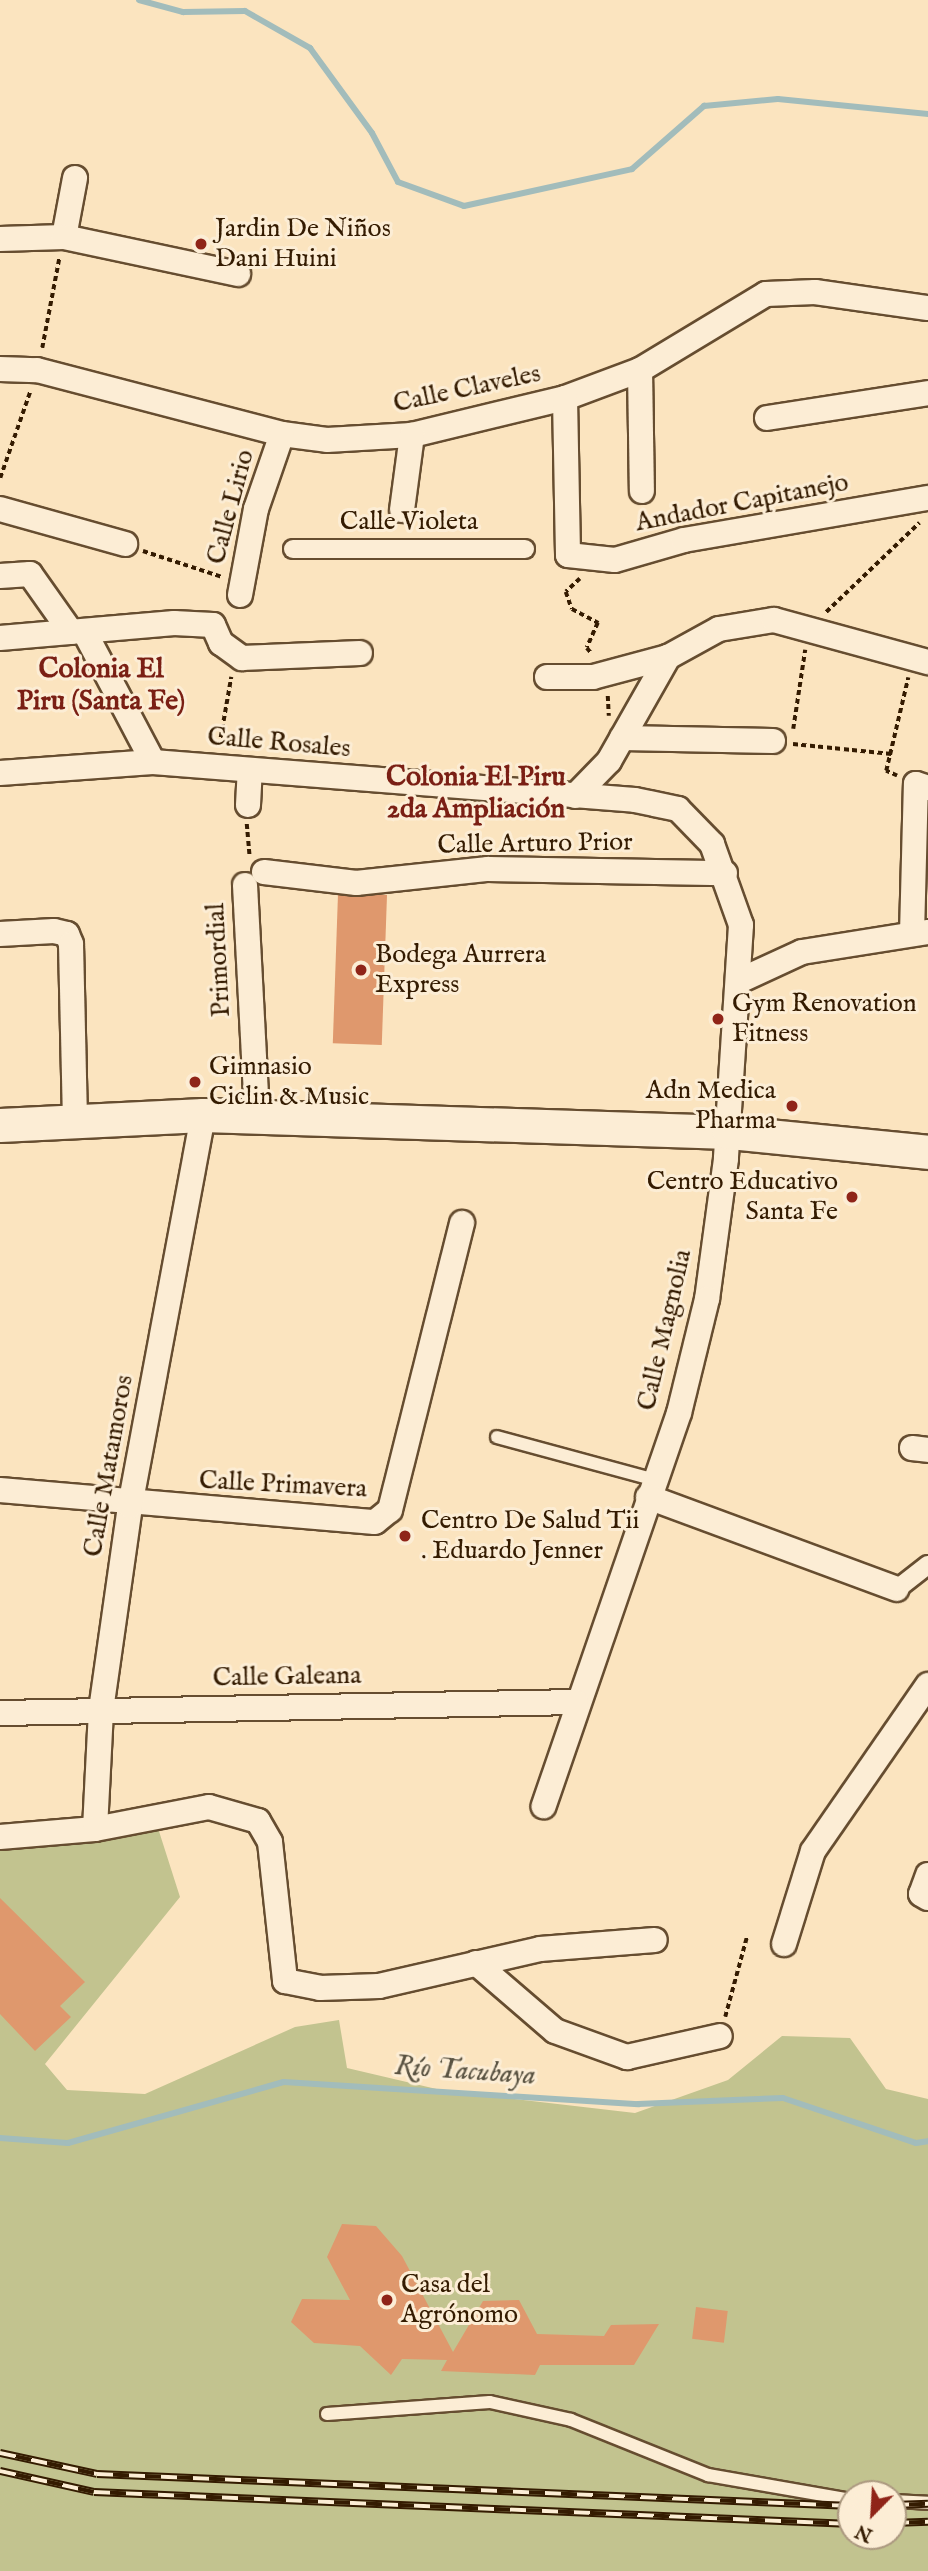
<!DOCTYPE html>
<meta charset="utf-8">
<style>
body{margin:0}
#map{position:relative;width:928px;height:2571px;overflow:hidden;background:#fbe4bf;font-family:"IM FELL English",serif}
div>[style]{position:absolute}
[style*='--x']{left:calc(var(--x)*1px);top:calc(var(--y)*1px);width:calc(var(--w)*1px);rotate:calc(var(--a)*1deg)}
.green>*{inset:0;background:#c2c38f}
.stream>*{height:6px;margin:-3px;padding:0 3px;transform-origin:3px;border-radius:3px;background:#a2bcbb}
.building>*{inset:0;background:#df986d;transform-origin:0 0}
.path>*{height:3.5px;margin-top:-1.75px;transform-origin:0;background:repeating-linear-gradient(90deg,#341b01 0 5px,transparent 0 8.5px)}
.roads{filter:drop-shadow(2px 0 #664d30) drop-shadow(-2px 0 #664d30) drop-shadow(0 2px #664d30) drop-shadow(0 -2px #664d30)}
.service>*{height:12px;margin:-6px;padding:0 6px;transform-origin:6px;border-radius:6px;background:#fcedd5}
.pedestrian>*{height:18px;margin:-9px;padding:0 9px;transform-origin:9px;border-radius:9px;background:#fcedd5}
.minor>*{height:24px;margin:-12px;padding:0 12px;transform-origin:12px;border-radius:12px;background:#fcedd5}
.secondary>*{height:33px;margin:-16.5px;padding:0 16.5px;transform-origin:16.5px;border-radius:16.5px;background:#fcedd5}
.rail>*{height:8px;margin-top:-4px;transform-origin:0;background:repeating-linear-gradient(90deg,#fcedd5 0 16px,#341b01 0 32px);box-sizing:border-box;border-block:2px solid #341b01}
.dots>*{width:19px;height:19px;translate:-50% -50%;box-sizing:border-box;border:4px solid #fcedd5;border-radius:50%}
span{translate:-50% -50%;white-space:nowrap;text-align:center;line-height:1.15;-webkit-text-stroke:6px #fcedd5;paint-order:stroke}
.poi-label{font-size:26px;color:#341b01}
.left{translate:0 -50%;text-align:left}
.right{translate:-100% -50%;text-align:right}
.street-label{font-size:26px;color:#341b01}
.neighbourhood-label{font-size:28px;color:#7a1f14;font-weight:700}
.water-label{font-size:28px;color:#5a5342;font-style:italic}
.north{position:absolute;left:837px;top:2480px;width:70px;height:70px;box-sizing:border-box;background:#fcedd5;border:2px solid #ac9980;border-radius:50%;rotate:204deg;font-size:19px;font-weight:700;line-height:28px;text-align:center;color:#341b01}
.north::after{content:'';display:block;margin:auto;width:24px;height:32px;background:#8f2418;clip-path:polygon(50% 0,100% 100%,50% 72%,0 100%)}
</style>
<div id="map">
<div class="green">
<div style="clip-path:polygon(evenodd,157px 1825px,180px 1897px,45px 2064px,67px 2090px,145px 2094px,295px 2027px,339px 2020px,347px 2068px,445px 2091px,635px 2113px,728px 2080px,782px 2036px,850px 2038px,886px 2089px,928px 2099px,928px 2571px,0 2571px,0 1850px,105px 1840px,157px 1825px,851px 2494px,893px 2494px,893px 2536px,851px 2536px,851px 2494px)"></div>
</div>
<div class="stream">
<div style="--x:139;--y:0;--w:46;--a:15.3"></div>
<div style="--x:183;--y:12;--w:62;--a:-0.9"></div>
<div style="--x:245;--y:11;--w:75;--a:29.6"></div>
<div style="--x:310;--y:48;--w:105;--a:53.9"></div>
<div style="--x:372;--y:133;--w:55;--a:62"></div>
<div style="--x:398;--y:182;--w:70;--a:20"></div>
<div style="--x:464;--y:206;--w:172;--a:-12.4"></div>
<div style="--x:632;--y:169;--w:96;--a:-41.2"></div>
<div style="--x:704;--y:106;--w:74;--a:-5.4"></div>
<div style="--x:778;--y:99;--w:151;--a:5.7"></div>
<div style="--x:0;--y:2138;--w:68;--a:4.2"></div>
<div style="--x:68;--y:2143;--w:224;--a:-15.8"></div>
<div style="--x:284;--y:2082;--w:355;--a:3.6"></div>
<div style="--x:638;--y:2104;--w:145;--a:-2.4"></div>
<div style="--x:783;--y:2098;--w:140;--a:18.7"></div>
<div style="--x:916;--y:2143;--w:12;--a:-9"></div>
</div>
<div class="building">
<div style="left:387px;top:895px;width:150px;height:49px;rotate:92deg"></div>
<div style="clip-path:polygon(0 1898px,85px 1982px,60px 2006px,71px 2017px,35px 2051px,0 2014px)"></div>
<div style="clip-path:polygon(342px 2224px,376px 2226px,402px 2256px,453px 2352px,483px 2301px,519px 2300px,537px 2334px,604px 2336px,611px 2325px,659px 2324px,634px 2365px,540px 2365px,535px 2375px,441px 2371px,447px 2360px,402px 2359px,391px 2375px,360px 2346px,314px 2343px,291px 2322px,302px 2299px,350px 2300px,327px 2257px)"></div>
<div style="left:696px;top:2307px;width:32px;height:32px;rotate:7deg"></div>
</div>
<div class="path">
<div style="--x:42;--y:348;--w:91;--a:-79.2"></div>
<div style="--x:0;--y:478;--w:91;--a:-70.8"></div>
<div style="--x:143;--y:551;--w:83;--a:18.2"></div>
<div style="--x:580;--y:579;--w:19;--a:137"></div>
<div style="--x:566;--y:592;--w:18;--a:71"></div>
<div style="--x:572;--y:609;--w:30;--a:28"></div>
<div style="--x:598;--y:623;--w:27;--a:114"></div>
<div style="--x:587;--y:648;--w:8;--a:50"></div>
<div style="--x:826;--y:612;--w:129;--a:-43.7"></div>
<div style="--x:608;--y:696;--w:20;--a:87"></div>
<div style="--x:793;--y:729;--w:80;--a:-81.4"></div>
<div style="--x:793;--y:744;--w:99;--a:5.8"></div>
<div style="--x:219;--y:746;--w:70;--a:-80.1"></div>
<div style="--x:897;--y:776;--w:12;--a:-156"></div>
<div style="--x:886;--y:771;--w:96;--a:-76.7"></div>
<div style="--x:247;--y:824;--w:33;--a:85"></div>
<div style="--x:725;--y:2017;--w:84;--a:-74.8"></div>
</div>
<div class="roads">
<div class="service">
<div style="--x:497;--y:1437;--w:164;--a:15.2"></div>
<div style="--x:327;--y:2414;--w:163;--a:-4.2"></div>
<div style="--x:490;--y:2402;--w:83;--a:12.5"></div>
<div style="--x:571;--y:2420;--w:148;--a:21.9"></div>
<div style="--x:708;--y:2475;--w:145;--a:9.9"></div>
<div style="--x:893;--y:2501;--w:35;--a:3"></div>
</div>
<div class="pedestrian">
<div style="--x:293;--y:549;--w:232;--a:0"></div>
<div style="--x:897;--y:1589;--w:39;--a:-38"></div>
</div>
<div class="minor">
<div style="--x:64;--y:237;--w:60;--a:-79.4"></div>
<div style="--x:0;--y:239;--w:64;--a:-1.8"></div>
<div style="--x:64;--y:237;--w:178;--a:12"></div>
<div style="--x:0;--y:369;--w:37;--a:2"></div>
<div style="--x:37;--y:370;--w:253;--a:14.6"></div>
<div style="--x:282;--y:434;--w:45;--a:7.6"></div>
<div style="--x:327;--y:440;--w:85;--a:-3.4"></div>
<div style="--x:412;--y:435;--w:157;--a:-13.6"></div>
<div style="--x:565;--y:398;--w:80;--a:-20.5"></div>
<div style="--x:640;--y:370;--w:147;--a:-31.1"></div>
<div style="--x:766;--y:294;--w:49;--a:-2.3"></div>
<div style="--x:815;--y:292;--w:114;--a:8.1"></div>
<div style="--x:640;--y:370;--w:121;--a:89.1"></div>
<div style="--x:565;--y:398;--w:157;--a:88.9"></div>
<div style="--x:568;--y:555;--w:47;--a:6.1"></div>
<div style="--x:615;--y:560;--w:72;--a:-16.2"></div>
<div style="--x:684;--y:540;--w:248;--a:-9.8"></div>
<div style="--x:767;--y:418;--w:163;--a:-8.8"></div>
<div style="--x:0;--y:509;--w:130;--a:15.6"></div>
<div style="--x:402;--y:510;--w:76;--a:-82.4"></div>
<div style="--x:0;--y:576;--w:30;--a:-4"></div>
<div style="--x:30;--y:574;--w:71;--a:54.7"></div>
<div style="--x:240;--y:595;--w:87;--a:-79.5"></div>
<div style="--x:256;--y:509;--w:79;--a:-70.9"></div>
<div style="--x:84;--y:631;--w:148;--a:62.2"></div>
<div style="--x:0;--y:638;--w:175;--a:-4.9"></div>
<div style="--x:174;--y:623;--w:39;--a:3"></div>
<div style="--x:213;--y:625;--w:20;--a:66"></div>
<div style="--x:221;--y:643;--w:26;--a:36"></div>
<div style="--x:242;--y:658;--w:118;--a:-2.4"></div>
<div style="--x:547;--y:677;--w:46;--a:0"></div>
<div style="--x:593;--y:677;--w:78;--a:-14.9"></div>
<div style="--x:622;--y:738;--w:151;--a:1.1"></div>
<div style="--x:0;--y:773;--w:153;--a:-4.1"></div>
<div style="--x:153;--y:762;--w:483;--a:4.5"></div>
<div style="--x:635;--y:800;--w:44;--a:11.8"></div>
<div style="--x:678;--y:809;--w:49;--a:45.8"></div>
<div style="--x:712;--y:844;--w:86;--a:70.3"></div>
<div style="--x:741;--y:925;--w:234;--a:93.7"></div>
<div style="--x:726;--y:1159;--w:141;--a:97.7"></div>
<div style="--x:707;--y:1299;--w:117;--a:103.8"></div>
<div style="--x:679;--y:1413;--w:416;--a:109"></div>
<div style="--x:575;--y:796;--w:49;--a:-45.8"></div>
<div style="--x:609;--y:761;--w:120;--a:-60.4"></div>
<div style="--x:668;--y:657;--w:58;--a:-28.8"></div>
<div style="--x:719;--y:629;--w:56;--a:-9.3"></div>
<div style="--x:774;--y:620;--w:160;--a:15.3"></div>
<div style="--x:248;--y:805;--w:33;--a:-87"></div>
<div style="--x:264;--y:872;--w:93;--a:6.8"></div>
<div style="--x:356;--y:883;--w:133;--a:-6.1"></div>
<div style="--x:488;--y:869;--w:237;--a:1"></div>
<div style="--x:245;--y:885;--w:232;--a:87"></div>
<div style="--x:0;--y:934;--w:54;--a:-3.2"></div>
<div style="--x:54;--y:931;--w:13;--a:13"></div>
<div style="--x:67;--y:934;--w:11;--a:68"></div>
<div style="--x:71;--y:944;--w:177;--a:88.7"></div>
<div style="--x:912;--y:934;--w:150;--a:-88.5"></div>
<div style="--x:916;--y:784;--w:13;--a:18"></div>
<div style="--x:739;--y:981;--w:69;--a:-24.7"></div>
<div style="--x:802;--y:952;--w:128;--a:-9"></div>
<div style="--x:912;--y:1448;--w:16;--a:7"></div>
<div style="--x:0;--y:1490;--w:376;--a:4.9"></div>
<div style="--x:375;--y:1522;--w:19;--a:-39"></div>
<div style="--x:390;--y:1510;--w:296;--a:-75.9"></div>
<div style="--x:648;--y:1497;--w:265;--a:20.3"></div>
<div style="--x:0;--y:1713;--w:576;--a:-1.09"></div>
<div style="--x:95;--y:1829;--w:119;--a:-87.1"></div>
<div style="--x:101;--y:1710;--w:206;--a:-81.9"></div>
<div style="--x:130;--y:1506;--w:398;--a:-79.4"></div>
<div style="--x:0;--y:1837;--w:95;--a:-4.8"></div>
<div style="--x:95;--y:1829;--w:116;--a:-10.9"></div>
<div style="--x:209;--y:1807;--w:51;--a:15.9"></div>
<div style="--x:258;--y:1821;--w:24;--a:60"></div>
<div style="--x:270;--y:1842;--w:140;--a:83.8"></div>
<div style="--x:285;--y:1981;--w:36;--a:11"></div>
<div style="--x:320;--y:1988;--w:59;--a:-1.9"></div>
<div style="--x:379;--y:1986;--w:165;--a:-12.9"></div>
<div style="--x:540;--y:1949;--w:115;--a:-4.5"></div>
<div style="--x:928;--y:1875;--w:20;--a:110"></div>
<div style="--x:921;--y:1894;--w:8;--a:30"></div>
<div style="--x:784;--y:1944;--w:97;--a:-72.7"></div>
<div style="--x:813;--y:1851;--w:202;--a:-55.3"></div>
<div style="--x:476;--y:1963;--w:104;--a:40.7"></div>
<div style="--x:555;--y:2031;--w:77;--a:19.9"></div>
<div style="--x:627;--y:2057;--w:95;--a:-12.7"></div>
</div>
<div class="secondary">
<div style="--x:0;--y:1125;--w:203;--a:-2.8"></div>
<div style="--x:203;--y:1115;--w:526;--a:1.85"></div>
<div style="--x:729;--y:1132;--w:200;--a:5.7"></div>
</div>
</div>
<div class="rail">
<div style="--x:0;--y:2453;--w:99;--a:12.2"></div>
<div style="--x:97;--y:2474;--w:755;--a:2.43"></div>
<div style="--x:0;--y:2471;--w:96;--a:12.6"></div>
<div style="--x:94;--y:2492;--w:758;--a:2.42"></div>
<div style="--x:893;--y:2505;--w:35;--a:-2"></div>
<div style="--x:893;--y:2523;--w:35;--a:-2"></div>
</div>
<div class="dots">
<div style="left:201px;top:244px;background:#8f2418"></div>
<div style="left:361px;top:970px;background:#8f2418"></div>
<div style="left:718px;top:1019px;background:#8f2418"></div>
<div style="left:195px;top:1082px;background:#8f2418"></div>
<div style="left:792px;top:1106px;background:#8f2418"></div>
<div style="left:852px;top:1197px;background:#8f2418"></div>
<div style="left:405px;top:1536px;background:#8f2418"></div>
<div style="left:387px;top:2300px;background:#8f2418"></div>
</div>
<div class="poi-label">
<span class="left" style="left:215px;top:244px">Jardin De Niños<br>Dani Huini</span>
<span class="left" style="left:375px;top:970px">Bodega Aurrera<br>Express</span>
<span class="left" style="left:732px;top:1019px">Gym Renovation<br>Fitness</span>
<span class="left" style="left:209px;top:1082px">Gimnasio<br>Ciclin &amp; Music</span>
<span class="right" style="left:776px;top:1106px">Adn Medica<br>Pharma</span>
<span class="right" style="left:838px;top:1197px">Centro Educativo<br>Santa Fe</span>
<span class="left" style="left:421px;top:1536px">Centro De Salud Tii<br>. Eduardo Jenner</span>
<span class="left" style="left:401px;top:2300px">Casa del<br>Agrónomo</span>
</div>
<div class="street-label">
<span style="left:467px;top:389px;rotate:-12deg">Calle Claveles</span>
<span style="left:742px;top:503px;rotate:-11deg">Andador Capitanejo</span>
<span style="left:231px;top:507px;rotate:-75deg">Calle Lirio</span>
<span style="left:409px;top:522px">Calle Violeta</span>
<span style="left:279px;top:743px;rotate:5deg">Calle Rosales</span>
<span style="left:535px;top:844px;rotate:-1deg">Calle Arturo Prior</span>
<span style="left:219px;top:960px;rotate:-93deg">Primordial</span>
<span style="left:665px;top:1330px;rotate:-77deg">Calle Magnolia</span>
<span style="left:109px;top:1466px;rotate:-80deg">Calle Matamoros</span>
<span style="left:283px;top:1485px;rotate:3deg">Calle Primavera</span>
<span style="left:287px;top:1677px;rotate:-1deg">Calle Galeana</span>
</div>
<div class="neighbourhood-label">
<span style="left:101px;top:686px">Colonia El<br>Piru (Santa Fe)</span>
<span style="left:476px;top:794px">Colonia El Piru<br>2da Ampliación</span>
</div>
<div class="water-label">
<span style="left:465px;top:2072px;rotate:4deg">Río Tacubaya</span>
</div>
<div class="north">N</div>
</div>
